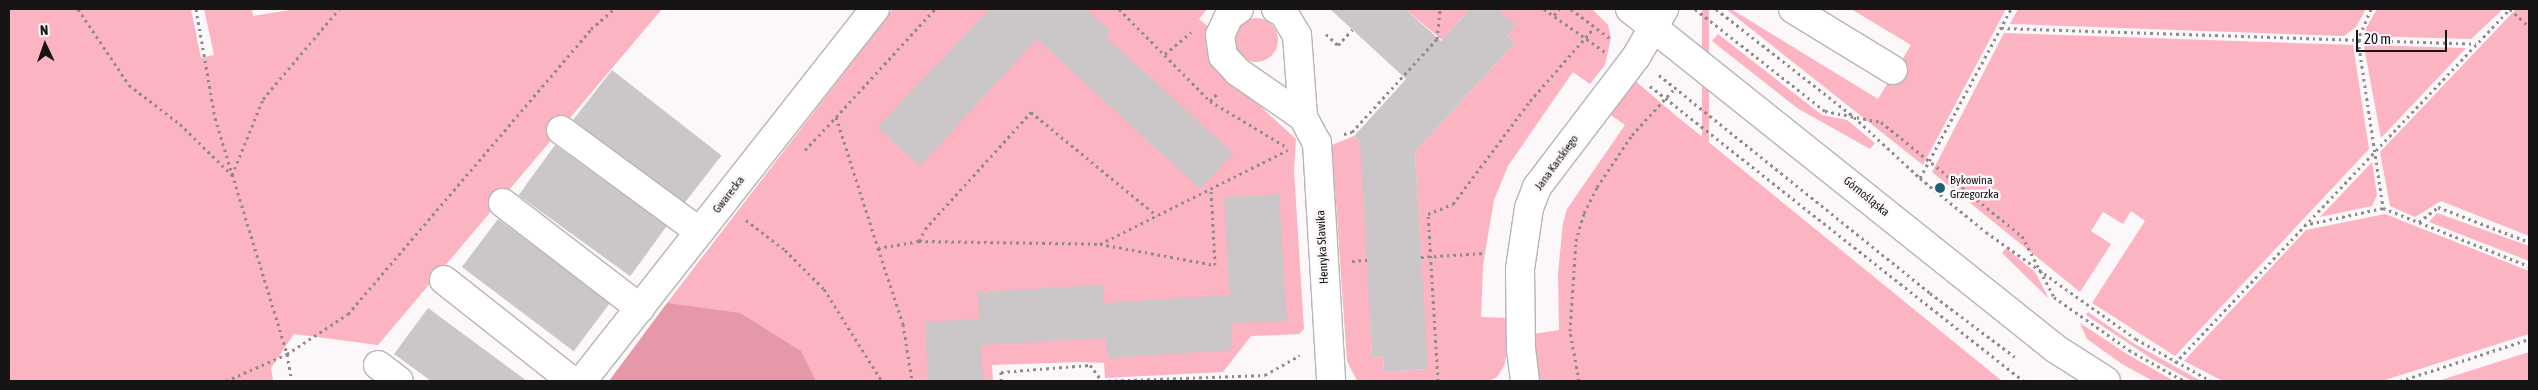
<!DOCTYPE html>
<meta charset="utf-8">
<style>
body{margin:0}
#map{position:relative;width:2538px;height:390px;overflow:hidden;background:#fcf7f8;font-family:"Asap Condensed",sans-serif}
div>[style]{position:absolute}
[style*='--x']{left:calc(var(--x)*1px);top:calc(var(--y)*1px);width:calc(var(--w)*1px);rotate:calc(var(--a)*1deg)}
.green>*{inset:0;background:#fcb3c2;transform-origin:0 0}
.round{border-radius:50%}
.forest>*{inset:0;background:#e698a9}
.building>*{inset:0;background:#cbc6c7;transform-origin:0 0}
.path>*{height:3px;margin-top:-1.5px;transform-origin:0;background:repeating-linear-gradient(90deg,#8d8a8b 0 2.5px,transparent 0 6.5px)}
.roads{filter:drop-shadow(1px 0 #b9b4b5) drop-shadow(-1px 0 #b9b4b5) drop-shadow(0 1px #b9b4b5) drop-shadow(0 -1px #b9b4b5)}
.minor>*{height:28px;margin:-14px;padding:0 14px;transform-origin:14px;border-radius:14px;background:#fff}
.dots>*{width:14px;height:14px;translate:-50% -50%;box-sizing:border-box;border:2px solid #fcf7f8;border-radius:50%}
span{translate:-50% -50%;white-space:nowrap;text-align:center;line-height:1.15;-webkit-text-stroke:5px #fcf7f8;paint-order:stroke}
.street-label{font-size:12px;color:#161415}
.poi-label{font-size:12px;color:#161415}
.left{translate:0 -50%;text-align:left}
.frame{position:absolute;inset:0;border:10px solid #161415;pointer-events:none}
.north{position:absolute;left:20px;top:20px;width:50px;height:50px;-webkit-text-stroke:4px #fcf7f8;paint-order:stroke;rotate:357deg;font-size:14px;font-weight:700;line-height:20px;text-align:center;color:#161415}
.north::after{content:'';display:block;margin:auto;width:18px;height:22px;background:#161415;clip-path:polygon(50% 0,100% 100%,50% 72%,0 100%)}
.scale{position:absolute;left:2356px;top:30px;width:91px;height:22px;box-sizing:border-box;border:2px solid #161415;border-top:0;padding-left:6px;font-size:15px;line-height:18px;white-space:nowrap;color:#161415;-webkit-text-stroke:4px #fcf7f8;paint-order:stroke}
</style>
<div id="map">
<div class="green">
<div style="clip-path:polygon(9px 9px,191px 9px,201px 58px,214px 55px,204px 9px,252px 9px,253px 16px,297px 9px,662px 9px,378px 345px,294px 334px,271px 368px,273px 381px,9px 381px)"></div>
<div style="clip-path:polygon(893px 9px,1207px 9px,1199px 19px,1210px 28px,1236px 84px,1296px 139px,1294px 171px,1304px 329px,1299px 334px,1251px 336px,1223px 372px,1105px 378px,1104px 363px,1079px 362px,992px 365px,993px 381px,816px 381px,800px 351px,667px 303px)"></div>
<div style="clip-path:polygon(1405px 9px,1470px 9px,1442px 40px)"></div>
<div style="clip-path:polygon(1497px 9px,1592px 9px,1608px 25px,1611px 38px,1605px 65px,1590px 84px,1573px 72px,1508px 166px,1494px 200px,1483px 265px,1481px 317px,1506px 318px,1508px 350px,1504px 366px,1497px 377px,1489px 381px,1357px 381px,1347px 361px,1332px 145px,1354px 136px,1363px 145px,1372px 358px,1383px 357px,1384px 372px,1427px 369px,1415px 152px,1515px 43px,1507px 35px,1515px 25px)"></div>
<div style="left:1702px;top:9px;width:7px;height:176px"></div>
<div style="clip-path:polygon(1726px 9px,1731px 9px,1878px 99px,1911px 45px,1851px 9px,2006px 9px,1923px 165px)"></div>
<div style="clip-path:polygon(2018px 9px,2366px 9px,2356px 27px,2344px 36px,2010px 24px)"></div>
<div style="clip-path:polygon(2377px 9px,2503px 9px,2471px 39px,2365px 36px,2366px 28px)"></div>
<div style="clip-path:polygon(2516px 9px,2529px 9px,2529px 236px,2441px 201px,2415px 217px,2390px 206px,2380px 152px)"></div>
<div class="round" style="left:1234px;top:18px;width:44px;height:44px"></div>
<div style="clip-path:polygon(2004px 33px,2353px 45px,2369px 149px,2175px 356px,2092px 303px,2145px 221px,2131px 211px,2123px 224px,2103px 212px,2091px 231px,2111px 244px,2080px 292px,1932px 172px)"></div>
<div style="clip-path:polygon(1718px 34px,1822px 115px,1847px 120px,1875px 143px,1870px 149px,1797px 108px,1712px 41px)"></div>
<div style="clip-path:polygon(2367px 45px,2466px 48px,2381px 138px,2364px 47px)"></div>
<div style="clip-path:polygon(1632px 78px,1674px 114px,2002px 381px,1540px 381px,1533px 334px,1559px 330px,1558px 273px,1563px 223px,1567px 209px,1625px 125px,1605px 111px)"></div>
<div style="clip-path:polygon(2372px 162px,2377px 195px,2372px 206px,2320px 217px)"></div>
<div style="clip-path:polygon(2437px 213px,2529px 246px,2529px 261px,2429px 222px)"></div>
<div style="clip-path:polygon(2385px 214px,2529px 271px,2529px 334px,2382px 381px,2223px 381px,2184px 361px,2306px 230px)"></div>
<div style="clip-path:polygon(2006px 248px,2035px 272px,2049px 299px,2002px 253px)"></div>
<div style="clip-path:polygon(2088px 312px,2133px 343px,2201px 381px,2192px 381px,2152px 359px,2086px 315px)"></div>
<div style="clip-path:polygon(2080px 323px,2127px 354px,2174px 381px,2153px 381px,2122px 364px,2087px 339px)"></div>
<div style="clip-path:polygon(2529px 352px,2529px 381px,2438px 381px)"></div>
</div>
<div class="forest">
<div style="clip-path:polygon(667px 303px,740px 313px,801px 351px,816px 381px,609px 381px)"></div>
</div>
<div class="building">
<div style="clip-path:polygon(990px 9px,1086px 9px,1111px 32px,1106px 37px,1233px 153px,1200px 189px,1037px 39px,920px 166px,877px 127px)"></div>
<div style="clip-path:polygon(1330px 9px,1405px 9px,1441px 41px,1470px 9px,1497px 9px,1516px 25px,1507px 35px,1515px 43px,1415px 152px,1428px 369px,1384px 372px,1383px 357px,1372px 358px,1360px 142px,1354px 136px,1406px 79px)"></div>
<div style="left:612px;top:70px;width:139px;height:63px;rotate:38deg"></div>
<div style="left:555px;top:145px;width:138px;height:62px;rotate:36deg"></div>
<div style="clip-path:polygon(1279px 194px,1287px 321px,1231px 323px,1232px 350px,1107px 358px,1106px 338px,981px 345px,983px 381px,928px 381px,925px 322px,979px 319px,978px 292px,1103px 285px,1104px 303px,1229px 295px,1224px 197px)"></div>
<div style="left:498px;top:219px;width:140px;height:60px;rotate:37deg"></div>
<div style="clip-path:polygon(428px 308px,527px 381px,431px 381px,394px 354px)"></div>
</div>
<div class="path">
<div style="--x:78;--y:9;--w:92;--a:56.1"></div>
<div style="--x:129;--y:85;--w:64;--a:37.4"></div>
<div style="--x:180;--y:124;--w:73;--a:44.4"></div>
<div style="--x:232;--y:175;--w:82;--a:-67.8"></div>
<div style="--x:263;--y:99;--w:118;--a:-49.8"></div>
<div style="--x:196;--y:9;--w:111;--a:80.1"></div>
<div style="--x:215;--y:118;--w:247;--a:73"></div>
<div style="--x:287;--y:354;--w:27;--a:80"></div>
<div style="--x:1119;--y:9;--w:129;--a:45.3"></div>
<div style="--x:1210;--y:101;--w:87;--a:31"></div>
<div style="--x:1544;--y:9;--w:75;--a:35.2"></div>
<div style="--x:1571;--y:9;--w:51;--a:37.1"></div>
<div style="--x:1695;--y:9;--w:165;--a:38.1"></div>
<div style="--x:1825;--y:111;--w:57;--a:11.1"></div>
<div style="--x:1881;--y:122;--w:181;--a:39"></div>
<div style="--x:2022;--y:236;--w:69;--a:62.3"></div>
<div style="--x:2054;--y:297;--w:92;--a:35.2"></div>
<div style="--x:2129;--y:350;--w:63;--a:29.4"></div>
<div style="--x:1716;--y:9;--w:175;--a:38"></div>
<div style="--x:1854;--y:117;--w:90;--a:42.7"></div>
<div style="--x:1920;--y:178;--w:85;--a:39.3"></div>
<div style="--x:1986;--y:232;--w:184;--a:35.5"></div>
<div style="--x:2136;--y:339;--w:86;--a:29.2"></div>
<div style="--x:2371;--y:9;--w:34;--a:113"></div>
<div style="--x:2358;--y:40;--w:170;--a:81.5"></div>
<div style="--x:2510;--y:9;--w:26;--a:43"></div>
<div style="--x:1554;--y:15;--w:8;--a:-50"></div>
<div style="--x:2001;--y:28;--w:475;--a:1.9"></div>
<div style="--x:1326;--y:34;--w:16;--a:43"></div>
<div style="--x:1338;--y:45;--w:21;--a:-47"></div>
<div style="--x:1165;--y:54;--w:34;--a:-40"></div>
<div style="--x:1659;--y:75;--w:348;--a:38.8"></div>
<div style="--x:1930;--y:293;--w:106;--a:37"></div>
<div style="--x:1650;--y:86;--w:476;--a:38.3"></div>
<div style="--x:1210;--y:101;--w:11;--a:-45"></div>
<div style="--x:836;--y:117;--w:147;--a:-47.5"></div>
<div style="--x:1344;--y:134;--w:8;--a:-14"></div>
<div style="--x:1352;--y:132;--w:126;--a:-47.6"></div>
<div style="--x:1437;--y:39;--w:30;--a:-84"></div>
<div style="--x:805;--y:150;--w:45;--a:-46.8"></div>
<div style="--x:836;--y:117;--w:138;--a:72.2"></div>
<div style="--x:878;--y:248;--w:42;--a:-9.7"></div>
<div style="--x:919;--y:241;--w:181;--a:0.9"></div>
<div style="--x:1100;--y:244;--w:210;--a:-26.6"></div>
<div style="--x:1920;--y:178;--w:192;--a:-61.7"></div>
<div style="--x:746;--y:220;--w:49;--a:37.6"></div>
<div style="--x:785;--y:250;--w:55;--a:45"></div>
<div style="--x:824;--y:289;--w:109;--a:57.8"></div>
<div style="--x:2419;--y:222;--w:24;--a:-38"></div>
<div style="--x:2438;--y:207;--w:97;--a:21"></div>
<div style="--x:2304;--y:225;--w:81;--a:-12.1"></div>
<div style="--x:2383;--y:208;--w:157;--a:21.7"></div>
<div style="--x:919;--y:241;--w:13;--a:-63"></div>
<div style="--x:925;--y:229;--w:158;--a:-47.8"></div>
<div style="--x:1031;--y:112;--w:163;--a:39.5"></div>
<div style="--x:1100;--y:244;--w:117;--a:10.3"></div>
<div style="--x:1215;--y:265;--w:77;--a:-93"></div>
<div style="--x:878;--y:248;--w:80;--a:71.8"></div>
<div style="--x:903;--y:324;--w:58;--a:81"></div>
<div style="--x:1421;--y:257;--w:64;--a:-3.6"></div>
<div style="--x:1352;--y:261;--w:15;--a:-4"></div>
<div style="--x:2175;--y:363;--w:487;--a:-46.6"></div>
<div style="--x:226;--y:381;--w:67;--a:-23.9"></div>
<div style="--x:287;--y:354;--w:73;--a:-33.3"></div>
<div style="--x:348;--y:314;--w:375;--a:-49.5"></div>
<div style="--x:591;--y:29;--w:30;--a:-41"></div>
<div style="--x:1001;--y:381;--w:9;--a:-90"></div>
<div style="--x:1001;--y:372;--w:89;--a:-4.5"></div>
<div style="--x:1090;--y:365;--w:20;--a:53"></div>
<div style="--x:1102;--y:381;--w:163;--a:-2.1"></div>
<div style="--x:1265;--y:375;--w:40;--a:-29.7"></div>
<div style="--x:1424;--y:381;--w:14;--a:0"></div>
<div style="--x:1438;--y:381;--w:167;--a:-93.4"></div>
<div style="--x:1428;--y:214;--w:27;--a:-22"></div>
<div style="--x:1453;--y:204;--w:129;--a:-53.2"></div>
<div style="--x:1530;--y:101;--w:97;--a:-48.8"></div>
<div style="--x:1579;--y:381;--w:51;--a:-100.2"></div>
<div style="--x:1570;--y:331;--w:90;--a:-86.2"></div>
<div style="--x:1576;--y:241;--w:29;--a:-74"></div>
<div style="--x:1584;--y:213;--w:29;--a:-63"></div>
<div style="--x:1597;--y:187;--w:63;--a:-56.1"></div>
<div style="--x:1632;--y:135;--w:65;--a:-47.5"></div>
<div style="--x:2400;--y:381;--w:136;--a:-18"></div>
</div>
<div class="roads">
<div class="minor">
<div style="--x:1239;--y:9;--w:12;--a:145"></div>
<div style="--x:1229;--y:16;--w:21;--a:115"></div>
<div style="--x:1220;--y:35;--w:21;--a:82"></div>
<div style="--x:1223;--y:56;--w:22;--a:47"></div>
<div style="--x:1238;--y:72;--w:79;--a:34.7"></div>
<div style="--x:1276;--y:9;--w:8;--a:23"></div>
<div style="--x:1283;--y:12;--w:27;--a:59"></div>
<div style="--x:1297;--y:35;--w:82;--a:85.8"></div>
<div style="--x:1303;--y:117;--w:30;--a:62"></div>
<div style="--x:1317;--y:143;--w:238;--a:86.6"></div>
<div style="--x:1630;--y:9;--w:545;--a:38.59"></div>
<div style="--x:2056;--y:349;--w:59;--a:32.6"></div>
<div style="--x:1793;--y:9;--w:117;--a:31.4"></div>
<div style="--x:561;--y:130;--w:172;--a:36.3"></div>
<div style="--x:503;--y:203;--w:173;--a:37.5"></div>
<div style="--x:444;--y:280;--w:163;--a:38.3"></div>
<div style="--x:378;--y:365;--w:26;--a:37"></div>
<div style="--x:582;--y:381;--w:474;--a:-51.8"></div>
<div style="--x:1525;--y:381;--w:31;--a:-97"></div>
<div style="--x:1521;--y:350;--w:81;--a:-90.7"></div>
<div style="--x:1520;--y:269;--w:62;--a:-81.6"></div>
<div style="--x:1529;--y:208;--w:22;--a:-69"></div>
<div style="--x:1537;--y:187;--w:163;--a:-52.7"></div>
<div style="--x:1636;--y:57;--w:56;--a:-59.7"></div>
</div>
</div>
<div class="dots">
<div style="left:1940px;top:188px;background:#1e6174"></div>
</div>
<div class="street-label">
<span style="left:1557px;top:163px;rotate:-54deg">Jana Karskiego</span>
<span style="left:729px;top:195px;rotate:-52deg">Gwarecka</span>
<span style="left:1866px;top:197px;rotate:39deg">Górnośląska</span>
<span style="left:1323px;top:247px;rotate:-93deg">Henryka Sławika</span>
</div>
<div class="poi-label">
<span class="left" style="left:1950px;top:188px">Bykowina<br>Grzegorzka</span>
</div>
<div class="frame"></div>
<div class="north">N</div>
<div class="scale">20 m</div>
</div>
